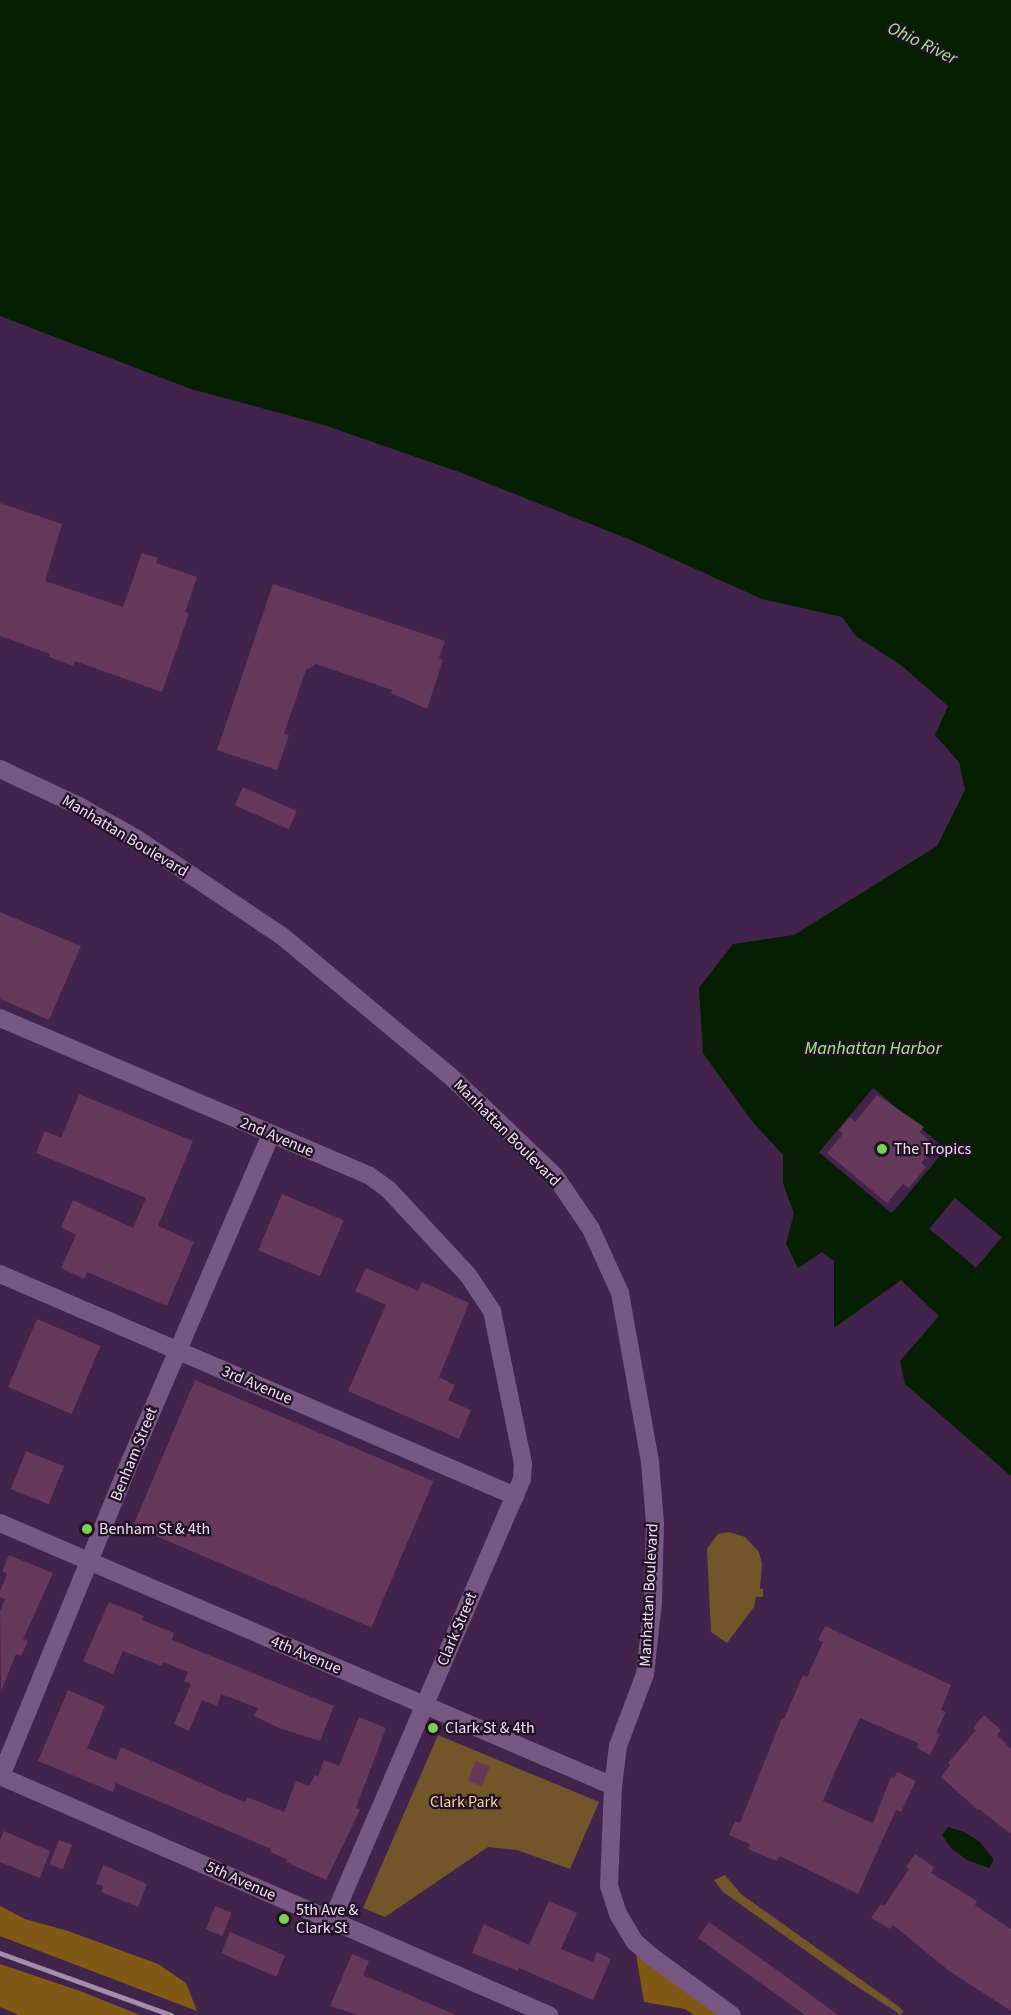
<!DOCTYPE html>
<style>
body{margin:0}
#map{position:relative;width:1011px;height:2015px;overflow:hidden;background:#41234b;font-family:"Source Sans 3",sans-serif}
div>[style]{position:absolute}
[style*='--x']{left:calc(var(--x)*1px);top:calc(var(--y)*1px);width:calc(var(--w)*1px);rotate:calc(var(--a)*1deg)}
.green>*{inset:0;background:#71562a}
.forest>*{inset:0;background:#805a15}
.water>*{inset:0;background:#051f00}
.pier>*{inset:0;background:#41234b;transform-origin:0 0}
.building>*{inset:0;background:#66395a;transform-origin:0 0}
.street>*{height:18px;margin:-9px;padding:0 9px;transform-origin:9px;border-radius:9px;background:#785783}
.secondary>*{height:18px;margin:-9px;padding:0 9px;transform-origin:9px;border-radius:9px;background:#785783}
.rail>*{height:4.5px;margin:-2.25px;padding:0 2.25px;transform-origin:2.25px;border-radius:2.25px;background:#a48cab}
.dots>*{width:16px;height:16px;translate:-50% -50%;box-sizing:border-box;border:3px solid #211325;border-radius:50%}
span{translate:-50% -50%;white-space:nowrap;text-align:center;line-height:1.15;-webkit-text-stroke:4.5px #211325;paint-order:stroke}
.street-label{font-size:16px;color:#f1def7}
.poi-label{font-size:16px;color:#f1def7}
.left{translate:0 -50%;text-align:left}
.park-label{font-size:16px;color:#fbd397}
.water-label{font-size:18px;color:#a4eb89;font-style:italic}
</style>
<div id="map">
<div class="green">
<div style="clip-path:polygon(729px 1532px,745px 1537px,759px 1552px,762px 1564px,760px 1589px,763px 1589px,763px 1597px,756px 1597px,754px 1607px,727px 1643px,711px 1632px,707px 1549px,718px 1534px)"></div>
<div style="clip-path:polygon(438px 1735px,599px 1802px,570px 1869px,517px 1850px,488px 1847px,385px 1917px,363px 1908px)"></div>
<div style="clip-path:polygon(725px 1875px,741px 1894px,898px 2006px,903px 2011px,901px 2015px,847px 1980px,723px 1892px,714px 1880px)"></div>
</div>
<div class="forest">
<div style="clip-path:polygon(0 1906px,25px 1919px,68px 1931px,158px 1964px,186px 1983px,197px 2011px,0 1936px)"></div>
<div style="clip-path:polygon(635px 1948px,720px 2015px,694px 2015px,685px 2009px,644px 2002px)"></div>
<div style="clip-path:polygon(0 1964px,80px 1991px,140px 2015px,19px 2015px,0 2007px)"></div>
</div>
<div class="water">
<div style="clip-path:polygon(0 0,1011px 0,1011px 1476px,905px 1384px,900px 1361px,939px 1316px,901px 1280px,834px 1328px,834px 1261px,822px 1252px,798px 1268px,786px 1244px,794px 1214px,783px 1183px,783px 1155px,751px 1120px,703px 1053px,699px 988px,733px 944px,794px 935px,937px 846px,965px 790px,959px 762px,935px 735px,948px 706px,902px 666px,856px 636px,842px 617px,762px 599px,631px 540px,459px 472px,324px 425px,191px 389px,0 316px)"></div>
<div style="clip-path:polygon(948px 1827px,964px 1832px,980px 1842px,994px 1860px,989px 1868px,967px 1860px,951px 1848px,942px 1835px)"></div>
</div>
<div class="pier">
<div style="left:873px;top:1088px;width:95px;height:84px;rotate:40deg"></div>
<div style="left:955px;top:1198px;width:61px;height:40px;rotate:40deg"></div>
</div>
<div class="building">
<div style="clip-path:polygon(0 503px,62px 524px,45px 581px,123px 607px,142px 553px,158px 558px,156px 563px,197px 577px,185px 612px,189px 613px,162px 692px,75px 661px,73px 666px,49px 657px,50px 654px,0 636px)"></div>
<div style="clip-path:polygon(273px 584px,445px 641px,439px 658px,443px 660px,427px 709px,391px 693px,392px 690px,316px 664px,306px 670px,284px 733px,289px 735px,277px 770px,217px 750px)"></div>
<div style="left:243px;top:787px;width:59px;height:20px;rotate:24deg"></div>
<div style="clip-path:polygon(0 912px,81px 946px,49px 1020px,0 999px)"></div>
<div style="clip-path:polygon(79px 1094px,193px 1141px,158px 1226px,194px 1242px,167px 1306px,87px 1272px,84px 1279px,61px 1268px,76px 1235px,61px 1227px,73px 1200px,133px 1228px,146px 1198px,36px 1153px,45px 1131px,61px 1138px)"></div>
<div style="clip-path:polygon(877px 1095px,924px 1127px,919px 1132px,936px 1146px,921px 1163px,926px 1167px,909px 1188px,903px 1184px,887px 1203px,827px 1153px,843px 1134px,839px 1130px,850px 1117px,855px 1122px)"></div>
<div style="left:282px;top:1194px;width:67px;height:61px;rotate:23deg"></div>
<div style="clip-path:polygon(366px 1268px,418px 1291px,422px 1282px,469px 1303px,439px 1377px,455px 1385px,448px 1400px,471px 1410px,459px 1439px,348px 1391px,386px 1305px,355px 1291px)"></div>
<div style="left:37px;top:1319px;width:69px;height:74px;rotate:23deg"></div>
<div style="left:195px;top:1380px;width:259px;height:159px;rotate:23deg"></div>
<div style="left:26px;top:1451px;width:41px;height:41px;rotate:22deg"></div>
<div style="clip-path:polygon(9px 1555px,53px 1573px,23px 1639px,28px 1641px,21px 1656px,16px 1654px,1px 1691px,0 1611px,5px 1599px,0 1597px,0 1591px,7px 1574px,2px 1571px)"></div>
<div style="clip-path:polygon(109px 1602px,144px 1616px,142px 1620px,174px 1633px,172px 1640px,334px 1706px,320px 1741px,279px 1728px,254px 1716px,258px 1708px,221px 1694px,217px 1706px,202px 1700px,189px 1731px,174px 1724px,191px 1684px,184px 1681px,188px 1672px,163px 1662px,162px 1666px,123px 1651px,113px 1674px,83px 1661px)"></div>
<div style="clip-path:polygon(825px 1626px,951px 1685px,941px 1710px,946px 1712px,936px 1733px,940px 1734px,930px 1755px,917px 1748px,918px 1743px,860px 1718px,834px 1774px,823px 1801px,873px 1823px,891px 1777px,894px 1778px,897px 1772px,916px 1781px,901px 1812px,896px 1810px,858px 1894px,780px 1856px,776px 1861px,748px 1849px,750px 1844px,729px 1835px,735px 1821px,740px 1823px,782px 1718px,784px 1719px,803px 1675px,807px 1677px,823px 1642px,818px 1640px)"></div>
<div style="clip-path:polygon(68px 1690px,105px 1706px,87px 1748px,116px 1760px,121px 1747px,225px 1794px,245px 1802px,247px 1797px,284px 1812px,296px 1781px,309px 1786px,315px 1775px,318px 1776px,324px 1760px,339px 1766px,359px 1717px,386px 1728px,356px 1808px,360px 1810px,326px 1880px,286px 1862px,287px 1859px,270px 1852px,271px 1849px,116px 1783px,113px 1792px,38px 1761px)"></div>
<div style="clip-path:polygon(984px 1715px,1001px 1730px,997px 1735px,1011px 1749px,1011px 1834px,979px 1809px,978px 1810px,941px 1777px,950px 1765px,948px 1763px,976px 1730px,973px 1728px)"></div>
<div style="left:476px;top:1761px;width:15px;height:21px;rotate:23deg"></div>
<div style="clip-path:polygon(4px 1831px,50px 1851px,40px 1878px,0 1862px,0 1840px)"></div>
<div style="left:59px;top:1840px;width:14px;height:26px;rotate:21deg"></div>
<div style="clip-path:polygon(915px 1854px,934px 1867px,931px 1873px,977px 1901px,975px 1905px,1011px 1929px,1011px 2011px,948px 1970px,893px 1925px,890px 1929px,871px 1918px,881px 1904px,884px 1906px,909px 1869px,906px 1867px)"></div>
<div style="clip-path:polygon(103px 1865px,147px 1884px,138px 1907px,101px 1892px,103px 1886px,96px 1884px)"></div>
<div style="clip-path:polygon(549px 1901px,577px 1913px,561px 1949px,593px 1962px,597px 1952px,611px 1959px,593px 2000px,519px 1968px,518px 1971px,472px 1953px,484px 1924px,529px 1945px)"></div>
<div style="left:215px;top:1906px;width:18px;height:25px;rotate:22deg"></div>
<div style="clip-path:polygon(709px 1922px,777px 1970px,838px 2015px,805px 2015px,698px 1938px)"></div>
<div style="left:230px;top:1932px;width:60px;height:23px;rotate:23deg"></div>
<div style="clip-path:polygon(352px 1954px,369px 1961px,363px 1975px,456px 2015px,358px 2015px,330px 2006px)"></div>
</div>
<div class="street">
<div style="--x:0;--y:769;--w:87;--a:25.1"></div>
<div style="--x:79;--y:806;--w:67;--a:29.6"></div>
<div style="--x:137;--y:839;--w:174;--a:33.8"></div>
<div style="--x:282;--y:936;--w:217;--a:39.8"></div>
<div style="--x:449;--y:1075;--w:47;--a:43.3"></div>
<div style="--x:483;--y:1107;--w:100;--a:43.8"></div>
<div style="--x:555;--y:1176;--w:64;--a:55.8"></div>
<div style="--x:591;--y:1229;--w:70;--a:65.6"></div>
<div style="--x:620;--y:1293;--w:172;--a:79.9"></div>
<div style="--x:650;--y:1462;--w:61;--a:85.3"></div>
<div style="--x:655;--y:1523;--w:79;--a:91.5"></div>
<div style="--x:653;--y:1602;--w:72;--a:96.3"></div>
<div style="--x:645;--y:1674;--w:77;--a:110.6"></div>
<div style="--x:618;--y:1746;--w:40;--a:97.1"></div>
<div style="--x:0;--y:1018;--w:402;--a:23.1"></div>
<div style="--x:370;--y:1176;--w:22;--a:36"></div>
<div style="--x:388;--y:1189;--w:117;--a:47.1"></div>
<div style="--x:468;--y:1275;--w:43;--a:56.3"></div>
<div style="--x:492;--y:1311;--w:156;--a:78.5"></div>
<div style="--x:523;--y:1464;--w:15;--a:94"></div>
<div style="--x:522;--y:1479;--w:481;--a:113.3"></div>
<div style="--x:0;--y:1274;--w:561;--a:23.32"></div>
<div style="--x:0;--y:1776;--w:599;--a:23.53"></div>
<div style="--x:1;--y:1776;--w:345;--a:-67.7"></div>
<div style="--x:132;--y:1457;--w:352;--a:-66.7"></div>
</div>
<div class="secondary">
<div style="--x:0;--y:1523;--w:667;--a:23.22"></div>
<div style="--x:613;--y:1786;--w:100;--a:92.3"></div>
<div style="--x:609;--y:1886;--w:29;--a:72"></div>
<div style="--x:618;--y:1914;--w:33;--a:59"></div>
<div style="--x:635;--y:1942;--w:21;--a:41"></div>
<div style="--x:651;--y:1956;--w:100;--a:36.1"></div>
</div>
<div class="rail">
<div style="--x:0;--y:1953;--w:182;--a:19.9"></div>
</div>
<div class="dots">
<div style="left:882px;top:1149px;background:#7bd156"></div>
<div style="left:87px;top:1529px;background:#7bd156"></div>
<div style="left:433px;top:1728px;background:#7bd156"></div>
<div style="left:284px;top:1919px;background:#7bd156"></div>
</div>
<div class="street-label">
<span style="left:125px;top:836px;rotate:31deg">Manhattan Boulevard</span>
<span style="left:507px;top:1133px;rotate:45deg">Manhattan Boulevard</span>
<span style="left:277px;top:1137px;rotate:23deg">2nd Avenue</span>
<span style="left:257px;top:1385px;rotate:23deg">3rd Avenue</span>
<span style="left:134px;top:1454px;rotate:-68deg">Benham Street</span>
<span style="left:649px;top:1595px;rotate:-87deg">Manhattan Boulevard</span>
<span style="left:457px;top:1629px;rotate:-67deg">Clark Street</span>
<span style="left:306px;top:1655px;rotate:23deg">4th Avenue</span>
<span style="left:241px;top:1881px;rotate:24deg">5th Avenue</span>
</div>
<div class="poi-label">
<span class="left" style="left:894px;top:1149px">The Tropics</span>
<span class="left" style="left:99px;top:1529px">Benham St &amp; 4th</span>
<span class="left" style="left:445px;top:1728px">Clark St &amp; 4th</span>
<span class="left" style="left:296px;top:1919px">5th Ave &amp;<br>Clark St</span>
</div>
<div class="park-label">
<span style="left:464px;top:1802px">Clark Park</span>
</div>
<div class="water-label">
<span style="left:922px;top:44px;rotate:26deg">Ohio River</span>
<span style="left:873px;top:1049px">Manhattan Harbor</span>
</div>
</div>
